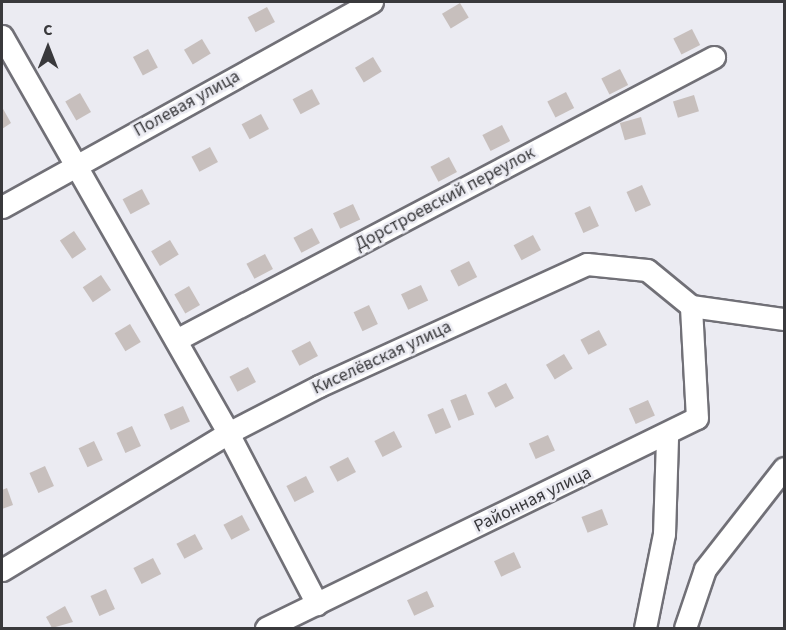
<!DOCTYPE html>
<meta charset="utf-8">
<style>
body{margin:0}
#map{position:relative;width:786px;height:630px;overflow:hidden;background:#ebebf2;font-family:"Source Sans 3",sans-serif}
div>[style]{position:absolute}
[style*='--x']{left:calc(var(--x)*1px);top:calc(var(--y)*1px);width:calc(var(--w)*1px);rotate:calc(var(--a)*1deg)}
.building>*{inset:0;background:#c7bfbd;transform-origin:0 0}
.roads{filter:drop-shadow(2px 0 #717077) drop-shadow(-2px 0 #717077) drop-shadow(0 2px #717077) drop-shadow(0 -2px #717077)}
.minor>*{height:21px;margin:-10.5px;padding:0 10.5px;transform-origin:10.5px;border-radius:10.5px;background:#fff}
span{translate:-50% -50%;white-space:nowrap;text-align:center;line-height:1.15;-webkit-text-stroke:5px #ebebf2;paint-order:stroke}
.street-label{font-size:18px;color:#39393c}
.frame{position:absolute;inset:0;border:3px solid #39393c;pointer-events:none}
.north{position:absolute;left:18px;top:18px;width:60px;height:60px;-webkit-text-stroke:4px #ebebf2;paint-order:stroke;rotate:0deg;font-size:16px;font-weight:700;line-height:24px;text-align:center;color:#39393c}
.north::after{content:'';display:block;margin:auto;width:21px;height:27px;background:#39393c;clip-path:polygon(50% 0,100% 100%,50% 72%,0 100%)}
</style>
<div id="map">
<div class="building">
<div style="left:460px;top:3px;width:17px;height:21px;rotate:59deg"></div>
<div style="left:267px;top:7px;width:17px;height:22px;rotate:62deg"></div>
<div style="left:692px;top:29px;width:18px;height:21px;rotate:63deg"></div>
<div style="left:202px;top:39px;width:17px;height:21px;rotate:59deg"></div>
<div style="left:148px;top:49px;width:21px;height:17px;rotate:62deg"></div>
<div style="left:373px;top:57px;width:17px;height:21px;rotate:59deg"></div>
<div style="left:620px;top:69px;width:18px;height:21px;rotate:63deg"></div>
<div style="left:312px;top:89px;width:17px;height:22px;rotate:62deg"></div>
<div style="left:566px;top:92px;width:18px;height:21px;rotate:63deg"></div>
<div style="left:80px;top:93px;width:22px;height:17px;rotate:60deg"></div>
<div style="left:694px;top:95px;width:17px;height:22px;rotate:73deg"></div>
<div style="clip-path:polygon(2px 107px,11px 123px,2px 129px)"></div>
<div style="left:261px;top:114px;width:17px;height:22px;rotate:62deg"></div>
<div style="left:641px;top:117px;width:18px;height:22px;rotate:74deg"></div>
<div style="left:502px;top:125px;width:18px;height:22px;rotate:63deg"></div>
<div style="left:210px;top:147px;width:17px;height:21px;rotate:62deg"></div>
<div style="left:449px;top:157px;width:17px;height:21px;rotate:62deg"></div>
<div style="left:642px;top:185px;width:22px;height:17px;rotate:66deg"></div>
<div style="left:142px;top:189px;width:17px;height:22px;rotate:62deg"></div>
<div style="left:353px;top:204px;width:17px;height:22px;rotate:65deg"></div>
<div style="left:590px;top:206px;width:22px;height:17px;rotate:66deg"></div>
<div style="left:312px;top:228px;width:17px;height:21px;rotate:62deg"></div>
<div style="left:74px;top:231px;width:22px;height:17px;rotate:56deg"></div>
<div style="left:533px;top:235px;width:17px;height:22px;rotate:62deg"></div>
<div style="left:170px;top:240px;width:17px;height:22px;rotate:59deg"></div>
<div style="left:265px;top:254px;width:17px;height:21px;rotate:62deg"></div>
<div style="left:469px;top:261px;width:18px;height:21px;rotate:63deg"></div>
<div style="left:101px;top:275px;width:18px;height:22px;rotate:56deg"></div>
<div style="left:421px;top:285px;width:17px;height:22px;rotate:65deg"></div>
<div style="left:189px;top:286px;width:22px;height:17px;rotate:60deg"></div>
<div style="left:369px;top:305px;width:21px;height:17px;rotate:65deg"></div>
<div style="left:130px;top:324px;width:21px;height:18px;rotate:59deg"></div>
<div style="left:599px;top:330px;width:17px;height:21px;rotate:62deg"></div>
<div style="left:310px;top:341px;width:17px;height:21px;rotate:62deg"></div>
<div style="left:564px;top:354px;width:17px;height:21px;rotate:59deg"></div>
<div style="left:248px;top:367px;width:17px;height:21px;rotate:62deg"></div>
<div style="left:506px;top:383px;width:17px;height:21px;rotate:62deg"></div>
<div style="left:466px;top:394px;width:22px;height:17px;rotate:68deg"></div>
<div style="left:648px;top:400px;width:17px;height:21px;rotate:66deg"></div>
<div style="left:183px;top:406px;width:17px;height:21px;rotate:66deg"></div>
<div style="left:443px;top:408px;width:21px;height:17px;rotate:67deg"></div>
<div style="left:132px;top:426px;width:22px;height:17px;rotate:66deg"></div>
<div style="left:394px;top:431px;width:18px;height:22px;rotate:63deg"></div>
<div style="left:548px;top:435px;width:17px;height:21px;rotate:66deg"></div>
<div style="left:94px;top:441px;width:21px;height:17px;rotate:65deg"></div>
<div style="left:348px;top:457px;width:17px;height:21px;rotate:62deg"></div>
<div style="left:45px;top:466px;width:22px;height:17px;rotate:66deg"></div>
<div style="left:306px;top:476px;width:18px;height:22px;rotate:63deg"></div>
<div style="clip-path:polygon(7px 488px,13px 505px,2px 509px,2px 490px)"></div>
<div style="left:602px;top:509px;width:17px;height:22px;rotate:69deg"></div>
<div style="left:242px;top:515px;width:17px;height:21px;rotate:62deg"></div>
<div style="left:195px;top:534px;width:17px;height:21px;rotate:62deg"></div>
<div style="left:514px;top:552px;width:17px;height:22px;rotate:65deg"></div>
<div style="left:153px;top:558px;width:18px;height:22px;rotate:63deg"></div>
<div style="left:106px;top:589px;width:22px;height:17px;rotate:66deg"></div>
<div style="left:427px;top:591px;width:17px;height:22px;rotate:65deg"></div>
<div style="clip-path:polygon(65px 606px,73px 622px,52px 628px,46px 617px)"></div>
</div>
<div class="roads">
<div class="minor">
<div style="--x:2;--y:36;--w:457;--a:60.3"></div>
<div style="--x:228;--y:433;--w:193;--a:62.5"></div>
<div style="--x:2;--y:207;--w:423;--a:-29"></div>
<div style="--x:176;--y:340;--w:608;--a:-27.75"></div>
<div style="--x:2;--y:570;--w:264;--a:-31.2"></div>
<div style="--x:228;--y:433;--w:102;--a:-27.3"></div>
<div style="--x:319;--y:386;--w:294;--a:-24.5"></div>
<div style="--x:587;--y:264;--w:60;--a:5.7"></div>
<div style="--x:647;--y:270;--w:57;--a:39.3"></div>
<div style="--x:691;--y:306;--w:94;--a:8"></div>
<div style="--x:266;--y:628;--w:479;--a:-26"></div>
<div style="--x:697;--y:418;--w:112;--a:-93.1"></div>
<div style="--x:645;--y:628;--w:96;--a:-78.6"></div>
<div style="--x:664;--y:534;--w:98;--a:-88.2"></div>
<div style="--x:685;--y:628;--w:62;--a:-71.3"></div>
<div style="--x:705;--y:569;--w:128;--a:-52"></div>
</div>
</div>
<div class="street-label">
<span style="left:187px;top:104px;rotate:-29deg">Полевая улица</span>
<span style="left:445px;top:199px;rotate:-28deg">Дорстроевский переулок</span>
<span style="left:382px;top:358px;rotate:-25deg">Киселёвская улица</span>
<span style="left:533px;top:500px;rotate:-26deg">Районная улица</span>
</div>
<div class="frame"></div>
<div class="north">С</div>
</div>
